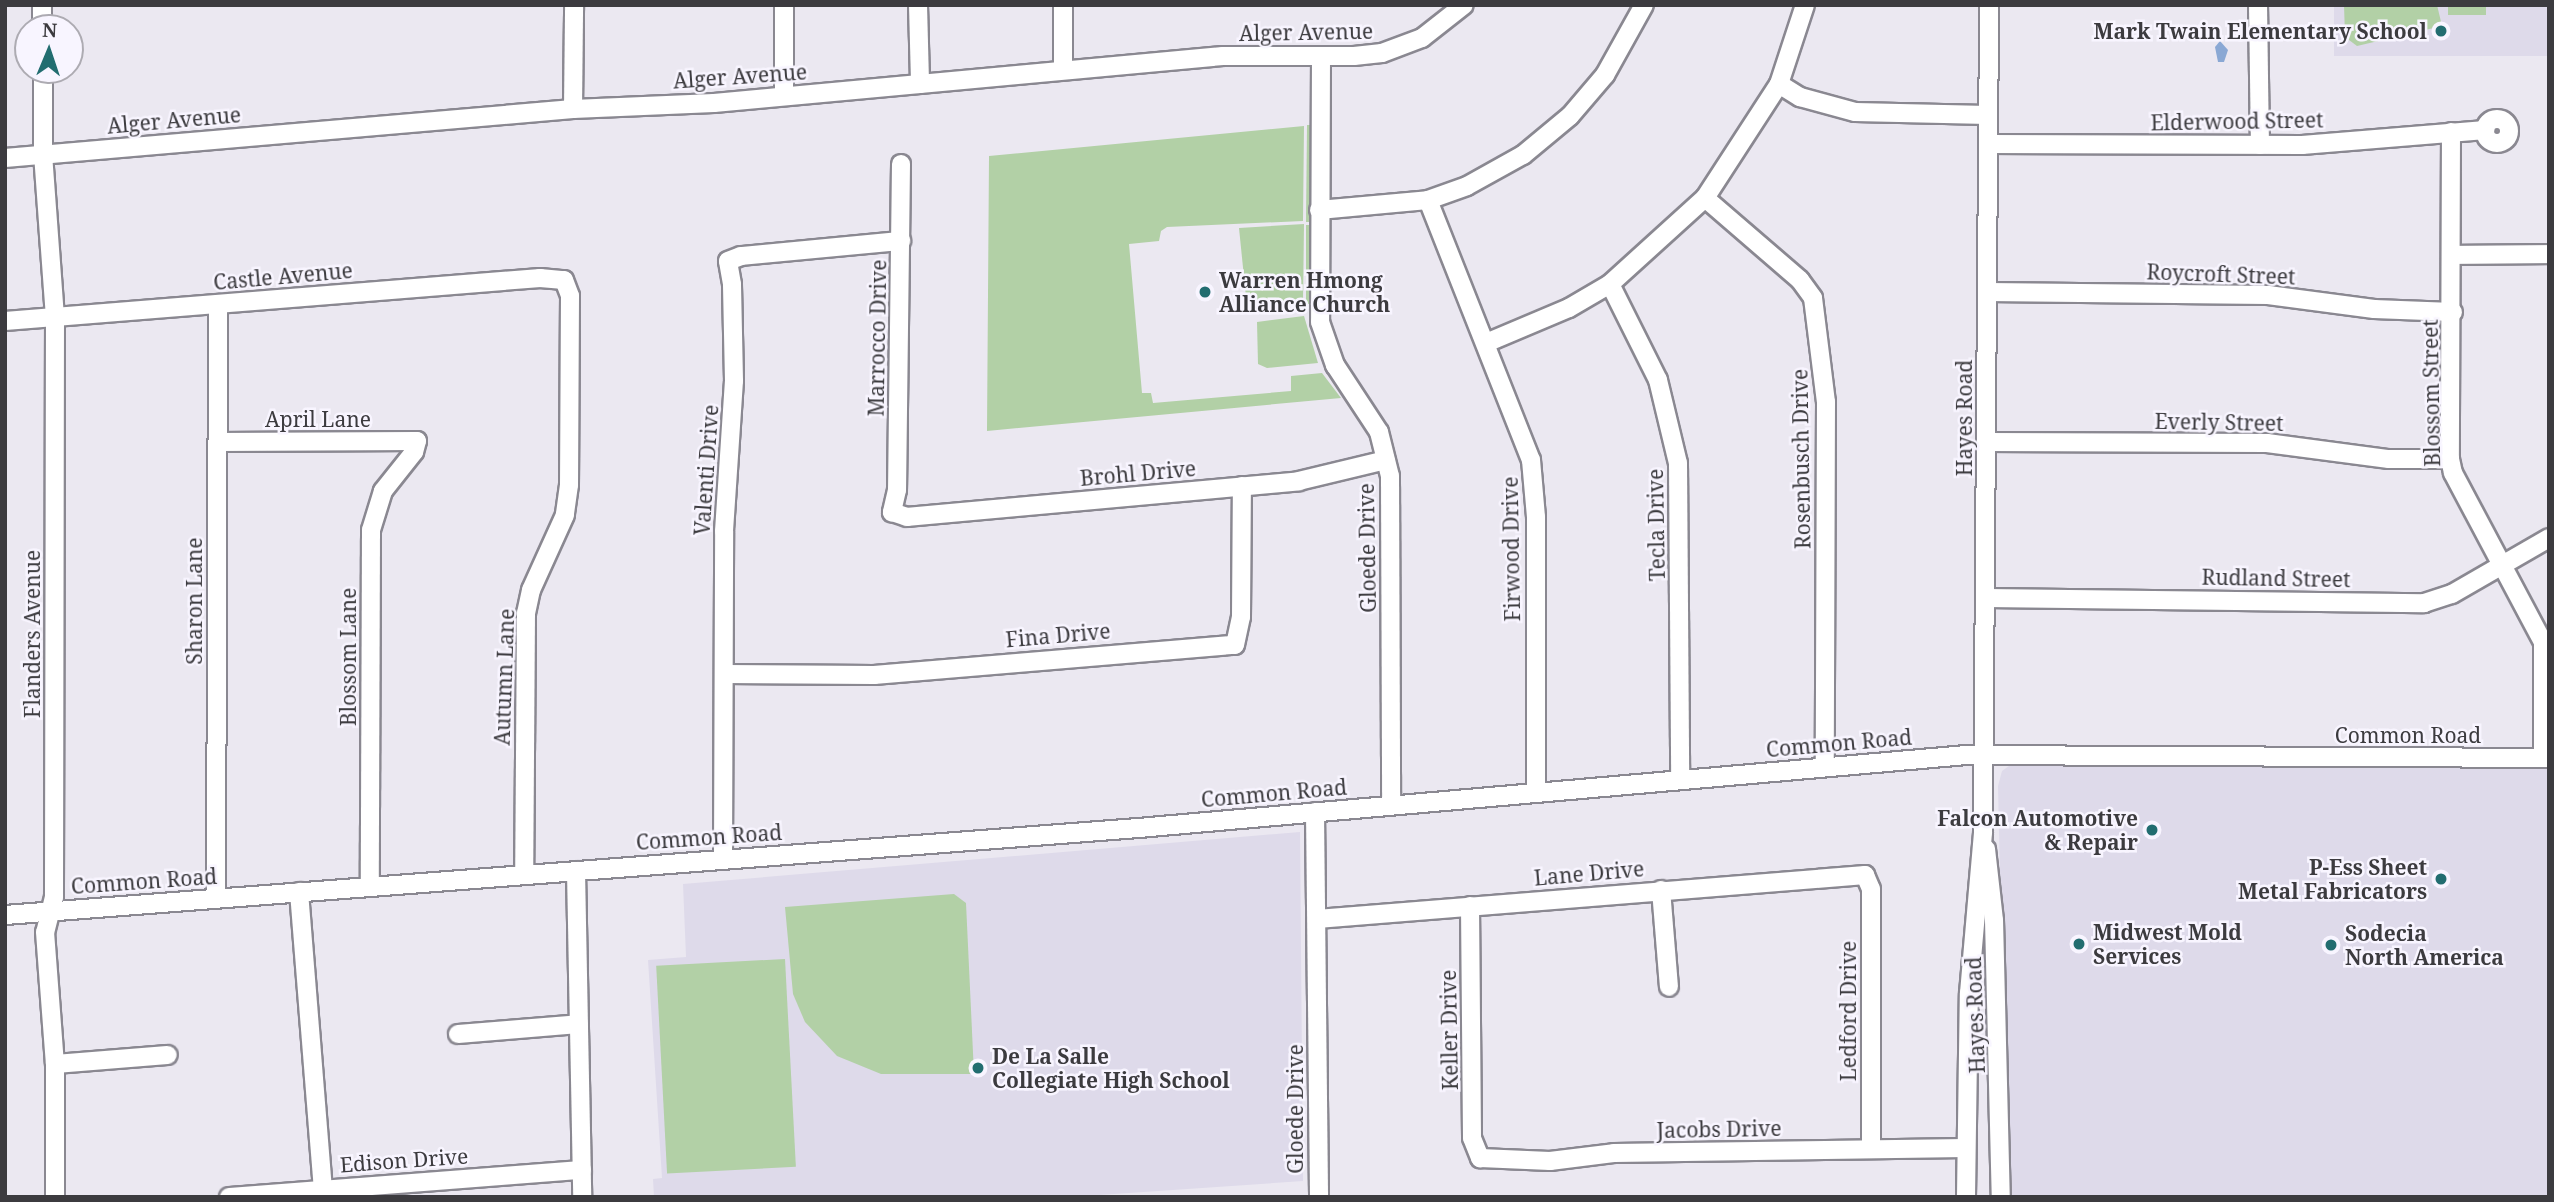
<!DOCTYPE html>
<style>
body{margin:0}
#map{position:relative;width:2554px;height:1202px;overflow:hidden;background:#ebe8f1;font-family:"Noto Serif",serif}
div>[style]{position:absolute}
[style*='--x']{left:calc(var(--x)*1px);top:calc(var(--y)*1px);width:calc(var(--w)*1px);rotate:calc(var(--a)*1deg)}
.built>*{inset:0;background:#dedaea;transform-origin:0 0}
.green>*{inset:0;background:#b2d0a6;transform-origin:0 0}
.water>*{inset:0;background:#8aa8d4}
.roads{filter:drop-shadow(2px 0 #8a8891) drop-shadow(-2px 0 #8a8891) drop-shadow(0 2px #8a8891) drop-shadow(0 -2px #8a8891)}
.minor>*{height:18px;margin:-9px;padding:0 9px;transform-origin:9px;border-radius:9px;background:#fff}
.minor>.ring{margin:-9px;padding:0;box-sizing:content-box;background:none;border:18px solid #fff;border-radius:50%}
.dots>*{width:19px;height:19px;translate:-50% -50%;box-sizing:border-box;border:4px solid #f8f5ff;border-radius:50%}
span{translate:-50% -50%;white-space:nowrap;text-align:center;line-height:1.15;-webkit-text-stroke:5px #f8f5ff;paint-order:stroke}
.poi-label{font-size:21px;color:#3c3b3f;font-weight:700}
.right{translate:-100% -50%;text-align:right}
.left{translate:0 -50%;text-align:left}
.street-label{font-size:21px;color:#3c3b3f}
.frame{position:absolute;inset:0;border:7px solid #3c3b3f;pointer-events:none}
.north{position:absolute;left:14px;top:14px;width:70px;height:70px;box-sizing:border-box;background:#f8f5ff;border:2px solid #adabb2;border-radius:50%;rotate:2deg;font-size:19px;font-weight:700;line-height:28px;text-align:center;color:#3c3b3f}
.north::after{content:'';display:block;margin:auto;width:24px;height:32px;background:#226d70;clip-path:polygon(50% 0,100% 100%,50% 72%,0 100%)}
</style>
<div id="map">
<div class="built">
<div style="left:2334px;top:5px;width:215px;height:51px"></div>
<div style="clip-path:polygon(2013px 763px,2549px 767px,2549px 1197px,2007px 1197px,1998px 786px,2002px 771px)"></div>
<div style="clip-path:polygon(1300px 832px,1303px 1181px,1070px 1197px,654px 1197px,653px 1179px,662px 1178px,648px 960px,686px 957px,683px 884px)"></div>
</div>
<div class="green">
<div style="clip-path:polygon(2344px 5px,2437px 5px,2442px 26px,2357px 46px,2345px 37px)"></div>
<div style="left:2448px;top:5px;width:38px;height:10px"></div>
<div style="clip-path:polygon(1307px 125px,1311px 125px,1311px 222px,1306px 222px)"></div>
<div style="clip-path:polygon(1304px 126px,1303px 221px,1167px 227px,1161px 231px,1159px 241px,1129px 244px,1142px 393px,1151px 393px,1153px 403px,1291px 391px,1291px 376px,1322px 373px,1341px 398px,987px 431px,989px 156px)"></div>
<div style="clip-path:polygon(1304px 224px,1303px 302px,1247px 307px,1239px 228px)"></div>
<div style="left:1306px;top:225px;width:5px;height:79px"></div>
<div style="clip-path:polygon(1304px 316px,1318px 363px,1267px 368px,1258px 364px,1257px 322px)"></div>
<div style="clip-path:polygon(954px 894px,966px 903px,974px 1074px,881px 1074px,837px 1056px,805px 1022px,793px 994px,785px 907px)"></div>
<div style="left:785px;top:959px;width:208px;height:129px;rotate:87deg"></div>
</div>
<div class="water">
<div style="clip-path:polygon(2220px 41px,2228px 50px,2224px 62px,2218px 62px,2215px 47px)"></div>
</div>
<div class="roads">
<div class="minor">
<div style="--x:42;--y:5;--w:23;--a:90"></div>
<div style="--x:784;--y:5;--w:91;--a:90"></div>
<div style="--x:918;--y:5;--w:79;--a:88.5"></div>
<div style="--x:2258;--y:5;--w:140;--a:89.2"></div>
<div style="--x:1321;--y:56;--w:266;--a:90.2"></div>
<div style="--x:1320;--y:322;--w:46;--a:70.8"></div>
<div style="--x:1335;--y:365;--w:80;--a:56.7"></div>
<div style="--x:1379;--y:432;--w:45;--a:76"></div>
<div style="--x:1390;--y:476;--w:329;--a:89.8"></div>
<div style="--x:43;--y:70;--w:84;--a:90"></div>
<div style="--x:43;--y:154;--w:163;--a:85.8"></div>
<div style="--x:55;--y:317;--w:580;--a:90.1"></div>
<div style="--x:54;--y:897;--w:36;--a:104"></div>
<div style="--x:45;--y:932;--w:132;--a:85.7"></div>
<div style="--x:55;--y:1064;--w:133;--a:90"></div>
<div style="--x:1063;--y:70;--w:65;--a:-90"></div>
<div style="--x:1779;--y:84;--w:25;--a:32"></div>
<div style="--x:1800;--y:97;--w:57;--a:15.3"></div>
<div style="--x:1855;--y:112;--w:133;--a:1.3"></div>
<div style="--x:573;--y:109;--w:104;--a:-89.4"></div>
<div class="ring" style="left:2485px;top:119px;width:6px;height:6px"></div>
<div style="--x:2451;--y:132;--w:327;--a:90.2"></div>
<div style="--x:2450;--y:459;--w:14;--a:78"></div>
<div style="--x:2453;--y:473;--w:191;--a:62"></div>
<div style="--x:2543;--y:642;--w:116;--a:90"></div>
<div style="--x:1988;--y:144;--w:314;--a:0.2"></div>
<div style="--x:2302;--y:145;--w:184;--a:-4.7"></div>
<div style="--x:5;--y:158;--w:570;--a:-4.93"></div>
<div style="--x:573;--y:109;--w:141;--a:-2.4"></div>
<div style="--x:714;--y:103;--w:511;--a:-5.28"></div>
<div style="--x:1223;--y:56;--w:131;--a:0"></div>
<div style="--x:1354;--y:56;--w:28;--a:-6"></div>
<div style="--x:1382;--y:53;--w:43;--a:-20.6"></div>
<div style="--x:1422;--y:38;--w:53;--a:-38.2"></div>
<div style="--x:901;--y:164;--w:326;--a:90.7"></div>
<div style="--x:897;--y:490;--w:23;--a:103"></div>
<div style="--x:892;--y:512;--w:16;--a:18"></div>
<div style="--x:907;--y:517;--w:394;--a:-5.2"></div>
<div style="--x:1299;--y:481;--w:89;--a:-13.6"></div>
<div style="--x:1705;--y:198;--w:125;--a:40.8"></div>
<div style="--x:1800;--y:280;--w:22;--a:54"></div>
<div style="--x:1813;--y:298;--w:105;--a:82.9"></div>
<div style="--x:1826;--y:402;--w:365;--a:90.2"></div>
<div style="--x:1428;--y:200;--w:280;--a:68.4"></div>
<div style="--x:1531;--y:460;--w:57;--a:85"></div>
<div style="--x:1536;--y:517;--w:275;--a:90"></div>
<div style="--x:1319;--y:210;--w:109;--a:-5.2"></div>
<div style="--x:1428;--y:200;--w:41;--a:-19.7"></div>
<div style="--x:1467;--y:186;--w:64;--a:-29"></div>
<div style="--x:1523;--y:155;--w:61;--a:-39.7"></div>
<div style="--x:1570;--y:116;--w:54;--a:-49.5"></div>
<div style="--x:1605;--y:75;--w:80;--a:-60.9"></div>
<div style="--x:2453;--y:255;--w:96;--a:-0.6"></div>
<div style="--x:1610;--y:284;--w:107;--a:63.4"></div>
<div style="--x:1658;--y:380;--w:85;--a:76.5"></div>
<div style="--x:1678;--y:463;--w:316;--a:89.6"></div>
<div style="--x:1987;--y:292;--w:281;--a:0.6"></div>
<div style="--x:2268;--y:295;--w:107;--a:7.5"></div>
<div style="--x:2374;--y:309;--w:79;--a:2.2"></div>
<div style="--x:5;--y:321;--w:537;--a:-4.6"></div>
<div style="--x:540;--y:278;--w:24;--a:5"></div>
<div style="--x:564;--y:280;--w:17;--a:69"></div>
<div style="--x:570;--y:296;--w:189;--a:90.3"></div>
<div style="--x:569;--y:485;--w:30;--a:98"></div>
<div style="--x:565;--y:515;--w:82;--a:114.4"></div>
<div style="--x:531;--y:590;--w:24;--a:102"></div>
<div style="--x:526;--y:613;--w:262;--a:90.4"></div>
<div style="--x:1486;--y:343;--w:90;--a:-22.9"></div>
<div style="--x:1569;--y:308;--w:48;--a:-30.3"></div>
<div style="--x:1610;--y:284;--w:128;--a:-42.2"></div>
<div style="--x:1705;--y:198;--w:136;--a:-57"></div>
<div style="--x:1779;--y:84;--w:83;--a:-71.8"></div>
<div style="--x:218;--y:442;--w:199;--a:-0.3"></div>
<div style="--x:417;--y:441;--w:11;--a:105"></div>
<div style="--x:414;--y:452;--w:50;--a:128.5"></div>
<div style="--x:383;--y:491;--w:41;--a:107.1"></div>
<div style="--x:371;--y:530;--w:357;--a:90.2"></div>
<div style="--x:1986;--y:442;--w:281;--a:0.2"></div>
<div style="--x:2267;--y:443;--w:123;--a:7.5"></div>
<div style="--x:2389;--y:459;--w:61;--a:0"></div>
<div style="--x:1986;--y:598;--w:438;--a:0.7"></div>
<div style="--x:2424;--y:603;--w:29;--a:-18"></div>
<div style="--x:2452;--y:594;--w:112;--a:-30"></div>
<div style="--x:725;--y:674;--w:149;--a:0.4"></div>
<div style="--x:874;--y:675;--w:362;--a:-4.8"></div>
<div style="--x:1235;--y:645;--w:29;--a:-78"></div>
<div style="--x:1241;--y:617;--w:131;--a:-89.6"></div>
<div style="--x:1315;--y:812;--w:385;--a:89.4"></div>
<div style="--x:1986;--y:849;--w:71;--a:83.6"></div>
<div style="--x:1994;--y:920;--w:277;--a:88.6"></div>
<div style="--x:723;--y:859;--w:328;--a:-89.8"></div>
<div style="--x:724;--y:531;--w:150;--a:-86.2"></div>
<div style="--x:734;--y:381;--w:97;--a:-91.2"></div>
<div style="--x:732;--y:284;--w:23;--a:-100"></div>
<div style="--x:728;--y:261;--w:14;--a:-21"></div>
<div style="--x:741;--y:256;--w:161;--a:-5.4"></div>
<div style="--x:576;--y:871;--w:326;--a:88.9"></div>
<div style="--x:1661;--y:890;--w:97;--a:85.3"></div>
<div style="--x:299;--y:892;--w:299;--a:85.4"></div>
<div style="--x:216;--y:899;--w:595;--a:-89.81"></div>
<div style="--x:1470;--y:906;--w:232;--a:89.5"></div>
<div style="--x:1472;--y:1138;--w:22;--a:68"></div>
<div style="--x:1480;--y:1158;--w:70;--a:2.5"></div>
<div style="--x:1550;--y:1161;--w:64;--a:-7.1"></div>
<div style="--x:1614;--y:1153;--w:352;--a:-0.8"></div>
<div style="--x:5;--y:915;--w:1148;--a:-4.39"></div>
<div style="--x:1150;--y:827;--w:819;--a:-5.04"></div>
<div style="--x:1966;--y:755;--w:583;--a:0.29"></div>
<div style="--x:1317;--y:919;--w:550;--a:-4.59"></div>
<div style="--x:1865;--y:875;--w:15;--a:67"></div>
<div style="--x:1871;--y:889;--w:260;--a:90"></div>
<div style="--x:458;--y:1034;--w:121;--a:-4.7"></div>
<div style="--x:55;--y:1064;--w:113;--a:-4.6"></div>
<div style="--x:229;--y:1197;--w:354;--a:-4.4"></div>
<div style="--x:1966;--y:1197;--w:204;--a:-89.2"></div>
<div style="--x:1969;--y:993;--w:162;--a:-85"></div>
<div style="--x:1983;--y:832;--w:827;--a:-89.58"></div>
</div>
</div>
<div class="dots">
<div style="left:2441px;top:31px;background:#226d70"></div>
<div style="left:1205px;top:292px;background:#226d70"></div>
<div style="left:2152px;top:830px;background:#226d70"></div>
<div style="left:2441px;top:879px;background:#226d70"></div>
<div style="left:2079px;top:944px;background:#226d70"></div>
<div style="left:2331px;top:945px;background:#226d70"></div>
<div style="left:978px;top:1068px;background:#226d70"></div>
</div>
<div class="poi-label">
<span class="right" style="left:2427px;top:31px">Mark Twain Elementary School</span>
<span class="left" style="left:1219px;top:292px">Warren Hmong<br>Alliance Church</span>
<span class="right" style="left:2138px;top:830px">Falcon Automotive<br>&amp; Repair</span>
<span class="right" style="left:2427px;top:879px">P-Ess Sheet<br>Metal Fabricators</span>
<span class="left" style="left:2093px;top:944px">Midwest Mold<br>Services</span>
<span class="left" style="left:2345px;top:945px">Sodecia<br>North America</span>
<span class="left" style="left:992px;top:1068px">De La Salle<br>Collegiate High School</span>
</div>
<div class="street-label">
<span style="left:1306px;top:32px;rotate:-1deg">Alger Avenue</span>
<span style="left:740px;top:76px;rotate:-4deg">Alger Avenue</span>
<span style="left:174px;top:120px;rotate:-5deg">Alger Avenue</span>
<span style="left:2237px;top:121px;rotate:-1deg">Elderwood Street</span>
<span style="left:2221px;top:274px;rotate:2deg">Roycroft Street</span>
<span style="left:283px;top:276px;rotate:-5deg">Castle Avenue</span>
<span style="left:877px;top:338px;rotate:-89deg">Marrocco Drive</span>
<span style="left:2431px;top:393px;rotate:-91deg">Blossom Street</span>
<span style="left:1964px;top:418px;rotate:-90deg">Hayes Road</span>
<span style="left:318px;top:419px">April Lane</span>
<span style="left:2219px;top:422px;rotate:1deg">Everly Street</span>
<span style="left:1801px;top:459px;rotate:-91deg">Rosenbusch Drive</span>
<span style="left:706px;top:470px;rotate:-86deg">Valenti Drive</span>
<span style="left:1138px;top:473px;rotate:-5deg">Brohl Drive</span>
<span style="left:1656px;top:525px;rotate:-91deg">Tecla Drive</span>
<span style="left:1367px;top:548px;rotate:-91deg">Gloede Drive</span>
<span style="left:1511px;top:549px;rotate:-91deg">Firwood Drive</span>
<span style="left:2276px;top:578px;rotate:1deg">Rudland Street</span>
<span style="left:194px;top:601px;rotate:-90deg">Sharon Lane</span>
<span style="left:32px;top:634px;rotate:-90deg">Flanders Avenue</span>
<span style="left:1058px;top:635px;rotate:-5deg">Fina Drive</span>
<span style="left:348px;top:657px;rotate:-90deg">Blossom Lane</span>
<span style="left:504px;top:677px;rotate:-88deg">Autumn Lane</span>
<span style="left:2408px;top:735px">Common Road</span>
<span style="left:1839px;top:743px;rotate:-5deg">Common Road</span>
<span style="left:1274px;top:793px;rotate:-5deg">Common Road</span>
<span style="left:709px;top:837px;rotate:-4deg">Common Road</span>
<span style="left:1589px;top:873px;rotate:-5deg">Lane Drive</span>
<span style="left:144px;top:881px;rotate:-4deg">Common Road</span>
<span style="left:1848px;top:1011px;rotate:-90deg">Ledford Drive</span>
<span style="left:1975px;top:1015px;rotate:-92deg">Hayes Road</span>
<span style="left:1449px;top:1030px;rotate:-91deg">Keller Drive</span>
<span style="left:1295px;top:1109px;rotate:-90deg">Gloede Drive</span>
<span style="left:1719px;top:1129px;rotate:-1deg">Jacobs Drive</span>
<span style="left:404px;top:1160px;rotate:-4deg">Edison Drive</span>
</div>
<div class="frame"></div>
<div class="north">N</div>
</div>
